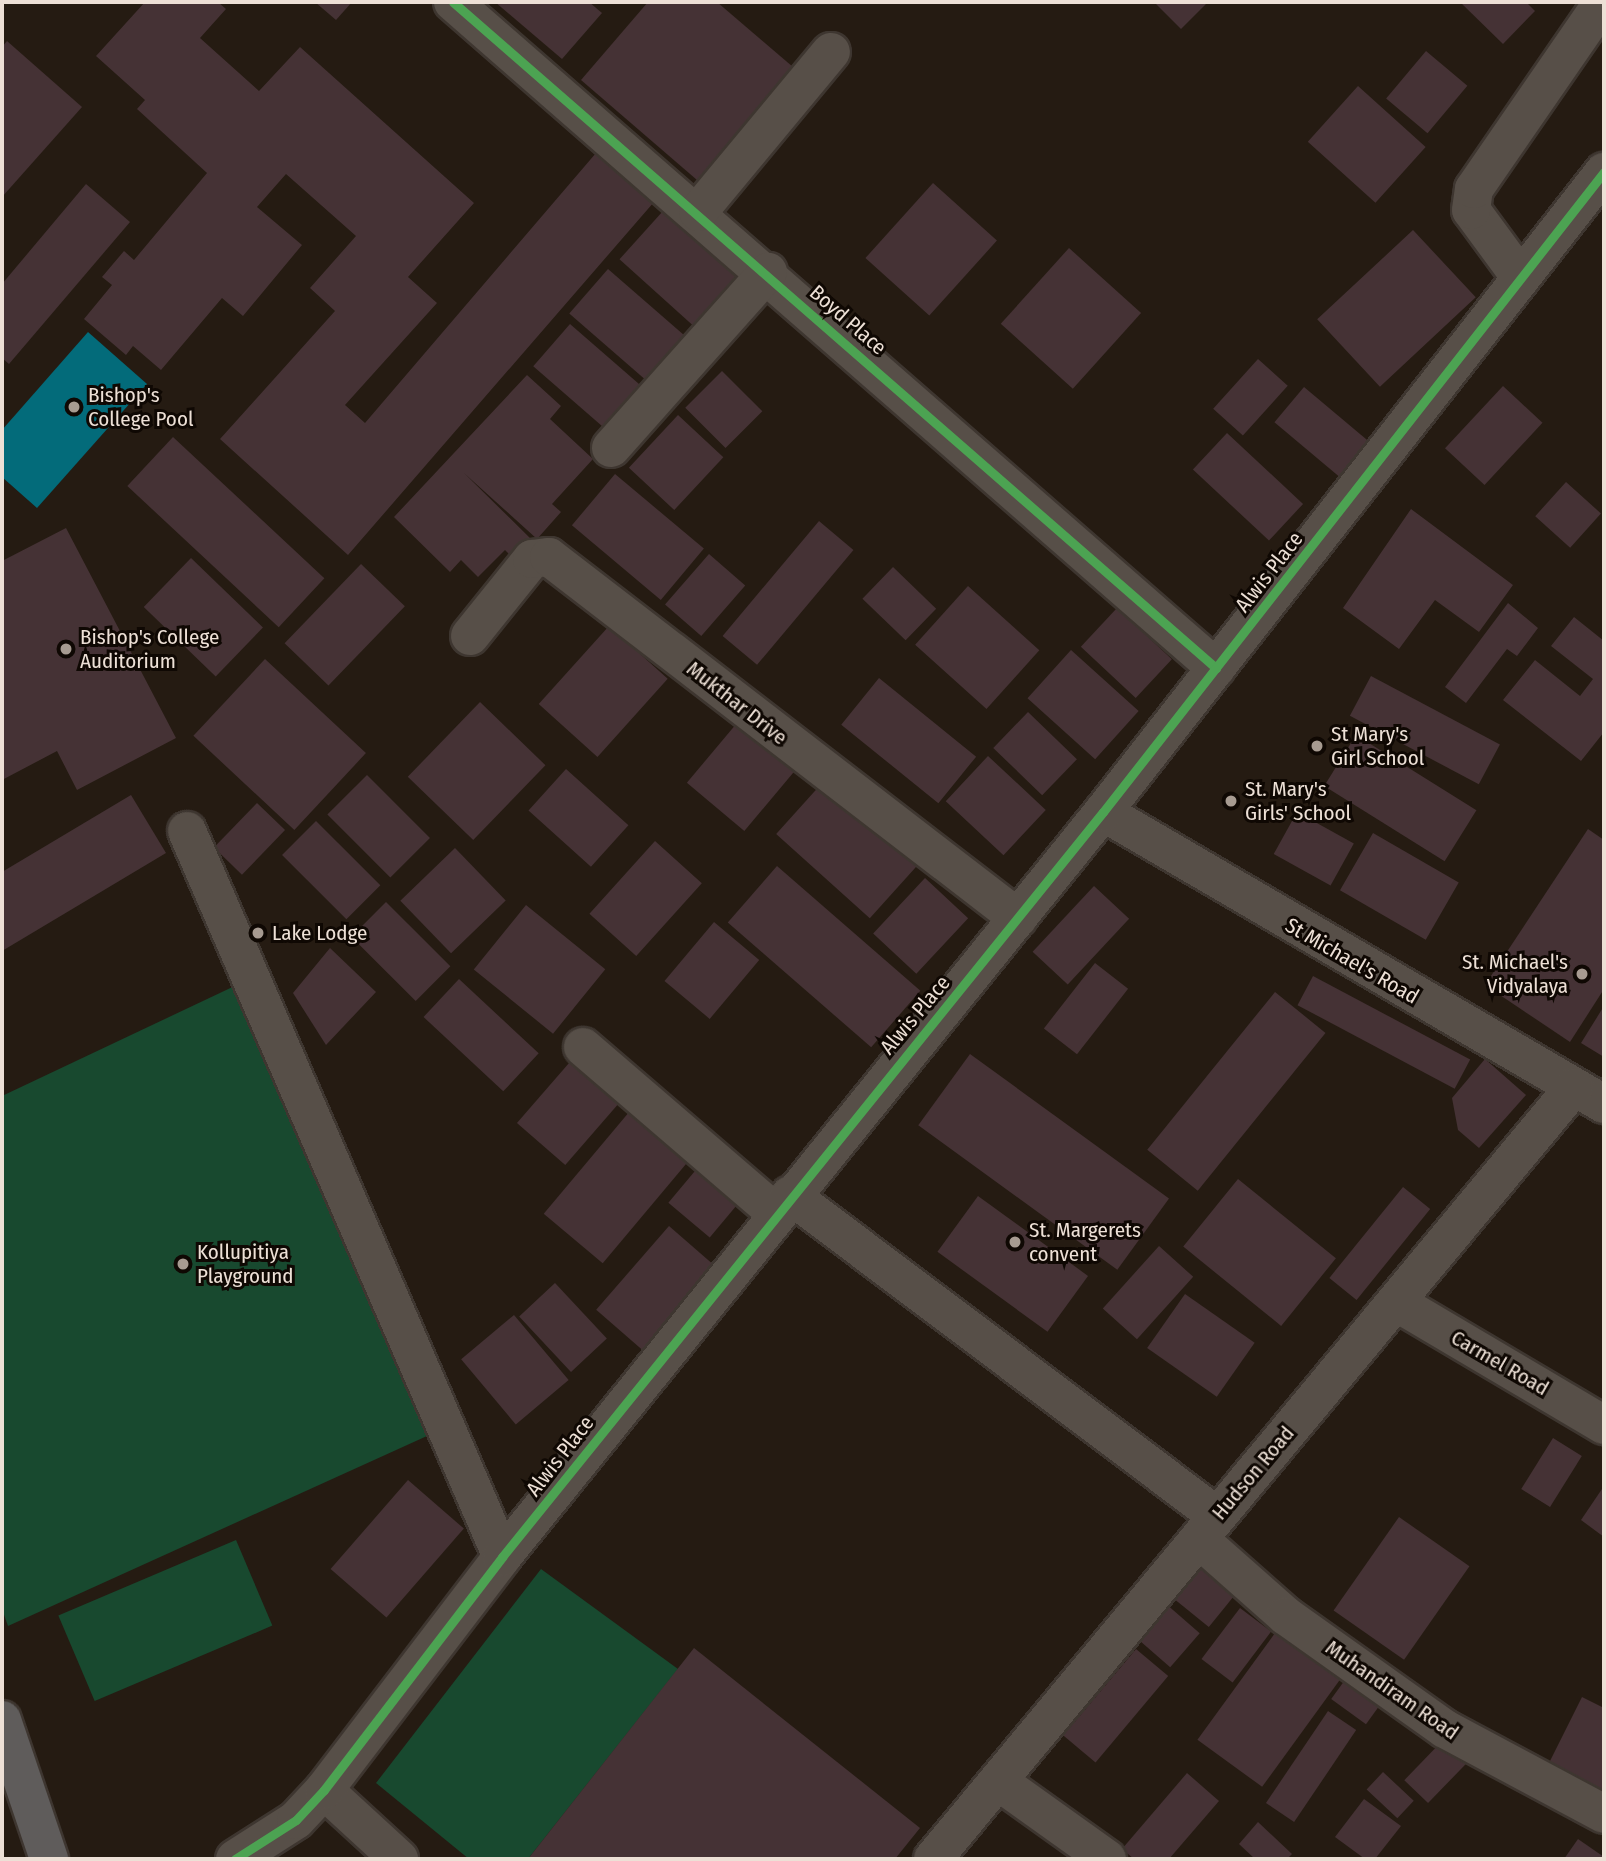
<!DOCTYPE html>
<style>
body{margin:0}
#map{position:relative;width:1606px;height:1861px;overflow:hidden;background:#251b12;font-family:"Fira Sans Condensed",sans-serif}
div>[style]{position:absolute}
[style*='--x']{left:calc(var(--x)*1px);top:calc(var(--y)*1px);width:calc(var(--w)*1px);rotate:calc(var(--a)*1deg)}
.green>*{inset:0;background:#18492f;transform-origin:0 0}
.water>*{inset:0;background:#036b7a}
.building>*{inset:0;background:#453235;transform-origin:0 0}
.roads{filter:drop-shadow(2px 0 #3e3630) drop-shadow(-2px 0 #3e3630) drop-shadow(0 2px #3e3630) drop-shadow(0 -2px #3e3630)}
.minor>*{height:38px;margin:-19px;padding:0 19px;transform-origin:19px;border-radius:19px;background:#574f48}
.major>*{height:38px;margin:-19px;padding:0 19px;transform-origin:19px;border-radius:19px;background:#5f5c5b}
.cycleway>*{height:9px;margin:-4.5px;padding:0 4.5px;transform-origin:4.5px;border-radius:4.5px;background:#4ca352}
.dots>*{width:19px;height:19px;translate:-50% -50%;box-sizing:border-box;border:4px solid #0f0803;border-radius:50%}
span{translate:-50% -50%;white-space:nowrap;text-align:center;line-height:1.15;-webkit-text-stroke:6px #0f0803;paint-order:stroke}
.street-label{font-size:21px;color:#ede0d6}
.poi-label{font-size:21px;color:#ede0d6}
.left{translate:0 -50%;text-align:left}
.right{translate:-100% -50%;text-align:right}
.frame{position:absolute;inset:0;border:4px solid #ede0d6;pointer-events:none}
</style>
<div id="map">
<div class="green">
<div style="clip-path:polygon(241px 983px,438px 1431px,8px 1626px,2px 1609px,2px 1096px)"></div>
<div style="left:236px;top:1540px;width:93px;height:193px;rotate:67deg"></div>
<div style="clip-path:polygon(541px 1569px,678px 1669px,528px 1859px,469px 1859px,376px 1783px)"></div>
</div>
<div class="water">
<div style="clip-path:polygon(88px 332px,147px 384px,37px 508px,2px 477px,2px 430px)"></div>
</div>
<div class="building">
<div style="clip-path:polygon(145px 2px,218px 2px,226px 9px,200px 38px,259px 91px,300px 47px,474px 203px,408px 277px,437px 303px,345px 405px,365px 423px,596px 153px,654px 202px,348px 555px,220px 439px,335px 311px,310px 288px,356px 236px,286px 174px,257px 207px,302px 245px,243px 316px,222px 298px,161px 370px,133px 346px,126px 355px,84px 319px,112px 285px,102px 277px,124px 251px,134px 260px,207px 173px,137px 109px,145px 100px,96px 56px)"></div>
<div style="clip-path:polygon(315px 2px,352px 2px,336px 20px)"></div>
<div style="clip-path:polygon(495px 2px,589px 2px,602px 13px,562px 59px)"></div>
<div style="clip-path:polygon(648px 2px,717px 2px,793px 67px,697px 180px,581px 80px)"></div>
<div style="clip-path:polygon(1154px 2px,1208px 2px,1181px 29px)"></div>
<div style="clip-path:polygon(1460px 2px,1526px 2px,1535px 11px,1503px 44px)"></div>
<div style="clip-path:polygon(7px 41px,82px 107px,2px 197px,2px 47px)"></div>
<div style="left:1426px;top:51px;width:54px;height:62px;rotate:40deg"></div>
<div style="left:1358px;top:86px;width:91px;height:75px;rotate:42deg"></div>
<div style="left:933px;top:183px;width:86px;height:101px;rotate:42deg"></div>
<div style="clip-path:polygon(86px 184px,130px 222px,9px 364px,2px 358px,2px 284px)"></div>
<div style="left:663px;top:211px;width:106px;height:65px;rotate:42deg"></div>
<div style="left:1413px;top:230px;width:92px;height:131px;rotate:47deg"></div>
<div style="left:1069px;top:248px;width:97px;height:102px;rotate:42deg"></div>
<div style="left:608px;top:269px;width:112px;height:59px;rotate:41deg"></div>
<div style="left:570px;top:324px;width:104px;height:56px;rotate:41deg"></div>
<div style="left:1258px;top:359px;width:40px;height:67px;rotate:42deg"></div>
<div style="left:722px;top:371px;width:57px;height:52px;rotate:45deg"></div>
<div style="clip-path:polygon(527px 375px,561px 406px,550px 419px,593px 459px,552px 504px,561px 512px,537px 539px,464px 473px,532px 540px,514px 559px,505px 550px,478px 577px,461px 560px,450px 572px,394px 517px)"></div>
<div style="left:1503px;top:386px;width:54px;height:85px;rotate:43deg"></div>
<div style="left:1304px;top:387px;width:89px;height:46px;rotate:40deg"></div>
<div style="left:678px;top:415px;width:62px;height:72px;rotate:43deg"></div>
<div style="left:1227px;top:433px;width:104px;height:50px;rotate:43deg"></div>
<div style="left:173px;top:437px;width:207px;height:67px;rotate:43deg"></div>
<div style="left:615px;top:474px;width:116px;height:67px;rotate:40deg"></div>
<div style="left:1566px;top:482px;width:47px;height:46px;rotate:42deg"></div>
<div style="clip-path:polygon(1411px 509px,1513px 585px,1479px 632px,1435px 600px,1399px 649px,1343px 608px)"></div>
<div style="left:819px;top:521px;width:45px;height:150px;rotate:40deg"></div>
<div style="clip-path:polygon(66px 528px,176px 738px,77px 790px,57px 751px,2px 780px,2px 561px)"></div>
<div style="left:709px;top:554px;width:48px;height:67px;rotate:41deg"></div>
<div style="left:191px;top:558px;width:100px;height:68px;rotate:44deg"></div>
<div style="left:361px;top:564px;width:61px;height:110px;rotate:44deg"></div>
<div style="left:893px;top:567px;width:60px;height:44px;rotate:44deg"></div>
<div style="left:968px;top:586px;width:96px;height:79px;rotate:42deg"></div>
<div style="clip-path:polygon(1508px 603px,1538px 628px,1517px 656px,1507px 649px,1466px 703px,1445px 687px)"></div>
<div style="left:1117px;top:608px;width:75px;height:53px;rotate:43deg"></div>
<div style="clip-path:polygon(1574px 617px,1604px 641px,1604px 732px,1581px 761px,1503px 700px,1535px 660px,1580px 696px,1593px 679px,1551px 646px)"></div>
<div style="left:609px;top:626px;width:79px;height:105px;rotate:42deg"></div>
<div style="left:1071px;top:650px;width:91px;height:65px;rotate:42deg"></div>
<div style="left:265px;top:659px;width:138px;height:105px;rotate:43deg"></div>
<div style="left:1371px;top:676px;width:146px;height:45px;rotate:28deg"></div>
<div style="left:879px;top:678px;width:125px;height:60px;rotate:39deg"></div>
<div style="left:480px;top:702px;width:91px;height:104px;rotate:44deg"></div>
<div style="left:1028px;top:712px;width:68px;height:50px;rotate:44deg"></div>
<div style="left:737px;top:723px;width:75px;height:78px;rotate:40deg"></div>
<div style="left:1356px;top:735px;width:142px;height:60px;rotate:32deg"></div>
<div style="left:988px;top:756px;width:79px;height:62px;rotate:43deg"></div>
<div style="left:566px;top:769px;width:84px;height:56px;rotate:42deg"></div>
<div style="left:367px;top:775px;width:89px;height:56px;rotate:45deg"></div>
<div style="left:823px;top:782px;width:126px;height:70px;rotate:42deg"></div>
<div style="clip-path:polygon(131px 795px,166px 853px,2px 951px,2px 872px)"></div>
<div style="left:257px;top:803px;width:39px;height:62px;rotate:44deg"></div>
<div style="left:1297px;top:812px;width:65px;height:48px;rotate:29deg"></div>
<div style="left:316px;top:821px;width:91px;height:48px;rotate:45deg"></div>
<div style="clip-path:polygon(1588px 829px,1604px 840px,1604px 989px,1570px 1042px,1485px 985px)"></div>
<div style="left:1373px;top:833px;width:99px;height:66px;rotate:30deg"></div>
<div style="left:655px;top:841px;width:63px;height:98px;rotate:42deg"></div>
<div style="left:455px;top:848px;width:73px;height:76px;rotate:46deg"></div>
<div style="left:777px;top:866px;width:190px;height:75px;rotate:41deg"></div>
<div style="left:925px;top:878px;width:59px;height:76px;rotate:43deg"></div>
<div style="left:1094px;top:886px;width:48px;height:90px;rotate:43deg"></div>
<div style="left:386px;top:902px;width:91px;height:49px;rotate:45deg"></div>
<div style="left:526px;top:905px;width:102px;height:83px;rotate:39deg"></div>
<div style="left:714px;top:922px;width:59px;height:77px;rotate:40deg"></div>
<div style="clip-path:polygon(330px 948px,376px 992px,326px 1045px,293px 993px)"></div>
<div style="left:1095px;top:963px;width:42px;height:83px;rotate:38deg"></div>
<div style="left:1313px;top:976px;width:178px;height:33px;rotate:28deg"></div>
<div style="left:459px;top:979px;width:109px;height:52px;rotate:43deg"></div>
<div style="left:1275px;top:992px;width:65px;height:203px;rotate:39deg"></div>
<div style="clip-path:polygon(1604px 1006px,1604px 1057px,1581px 1043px)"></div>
<div style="left:970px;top:1054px;width:246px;height:88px;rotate:36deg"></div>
<div style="left:576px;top:1055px;width:64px;height:90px;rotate:41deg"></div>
<div style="clip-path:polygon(1485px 1059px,1526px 1095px,1479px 1148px,1458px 1130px,1452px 1098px)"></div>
<div style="left:635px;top:1105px;width:77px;height:142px;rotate:40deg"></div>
<div style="left:705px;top:1159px;width:54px;height:57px;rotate:40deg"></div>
<div style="left:1238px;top:1179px;width:126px;height:87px;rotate:39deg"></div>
<div style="left:1403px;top:1187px;width:35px;height:117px;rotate:39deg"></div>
<div style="left:978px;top:1196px;width:136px;height:69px;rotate:36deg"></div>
<div style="left:669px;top:1226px;width:67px;height:111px;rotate:41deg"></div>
<div style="left:1159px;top:1246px;width:46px;height:84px;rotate:42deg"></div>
<div style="left:555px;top:1283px;width:76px;height:49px;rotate:47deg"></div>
<div style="left:1185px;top:1294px;width:85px;height:66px;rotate:35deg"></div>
<div style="left:514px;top:1315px;width:85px;height:69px;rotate:50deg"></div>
<div style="left:1553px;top:1438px;width:34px;height:60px;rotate:32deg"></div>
<div style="left:408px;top:1480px;width:74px;height:118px;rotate:41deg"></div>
<div style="clip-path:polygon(1604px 1486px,1604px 1537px,1581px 1520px)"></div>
<div style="left:1399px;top:1517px;width:86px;height:114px;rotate:35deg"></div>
<div style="left:1192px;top:1562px;width:54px;height:40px;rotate:39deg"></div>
<div style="left:1165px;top:1603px;width:46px;height:45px;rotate:41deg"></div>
<div style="left:1240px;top:1608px;width:39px;height:64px;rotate:37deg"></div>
<div style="left:1275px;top:1633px;width:80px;height:132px;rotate:36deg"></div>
<div style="clip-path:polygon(694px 1648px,920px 1828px,895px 1859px,528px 1859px)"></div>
<div style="left:1136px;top:1649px;width:42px;height:113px;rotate:40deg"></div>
<div style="left:1350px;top:1673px;width:43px;height:32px;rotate:36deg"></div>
<div style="clip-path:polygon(1582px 1697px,1604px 1708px,1604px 1796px,1547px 1767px)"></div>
<div style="left:1328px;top:1711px;width:34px;height:111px;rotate:34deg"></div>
<div style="left:1446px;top:1737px;width:33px;height:60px;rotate:44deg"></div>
<div style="left:1383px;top:1772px;width:42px;height:24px;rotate:43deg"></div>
<div style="clip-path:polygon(1187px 1773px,1219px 1801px,1169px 1859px,1134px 1859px,1122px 1849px)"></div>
<div style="clip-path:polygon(1364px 1799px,1401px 1826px,1375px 1859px,1365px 1859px,1335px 1837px)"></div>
<div style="clip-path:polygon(1258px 1822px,1292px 1854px,1287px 1859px,1255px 1859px,1239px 1844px)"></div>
<div style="clip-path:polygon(1578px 1839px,1604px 1857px,1604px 1859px,1564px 1859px)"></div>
</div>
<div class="roads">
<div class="minor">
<div style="--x:453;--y:2;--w:1013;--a:41.12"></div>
<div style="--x:698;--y:212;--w:208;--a:-50.3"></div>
<div style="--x:1521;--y:278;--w:84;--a:-126.3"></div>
<div style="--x:1471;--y:210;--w:21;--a:-82"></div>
<div style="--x:1474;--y:189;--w:227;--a:-55.4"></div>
<div style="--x:611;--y:448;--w:236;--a:-48.3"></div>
<div style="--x:470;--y:636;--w:99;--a:-51.2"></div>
<div style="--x:532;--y:559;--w:17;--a:-7"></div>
<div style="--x:549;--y:557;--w:592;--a:37.59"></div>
<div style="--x:1103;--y:812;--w:580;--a:30.24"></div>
<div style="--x:187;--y:831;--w:791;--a:66.54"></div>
<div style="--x:583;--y:1047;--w:253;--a:40.7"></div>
<div style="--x:790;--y:1195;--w:534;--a:36.93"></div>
<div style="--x:1396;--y:1302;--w:242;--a:30.6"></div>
<div style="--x:1199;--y:1539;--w:116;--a:41.5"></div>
<div style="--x:1286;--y:1616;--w:195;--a:35.4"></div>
<div style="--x:1445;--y:1729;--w:180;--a:28.1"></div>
<div style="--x:998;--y:1781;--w:134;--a:35.6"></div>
<div style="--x:324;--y:1790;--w:102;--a:42.6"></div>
<div style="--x:235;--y:1859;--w:72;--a:-32.6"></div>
<div style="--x:296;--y:1820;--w:41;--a:-47"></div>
<div style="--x:324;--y:1790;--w:293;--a:-52.6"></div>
<div style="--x:502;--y:1557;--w:957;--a:-51.11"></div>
<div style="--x:1103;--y:812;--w:813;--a:-51.95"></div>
<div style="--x:933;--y:1859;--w:1003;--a:-50.3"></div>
</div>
<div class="major">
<div style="--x:2;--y:1720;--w:147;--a:71.3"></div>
</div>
</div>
<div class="cycleway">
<div style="--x:453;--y:2;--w:1013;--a:41.12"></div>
<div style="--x:235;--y:1859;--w:72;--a:-32.6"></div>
<div style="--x:296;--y:1820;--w:41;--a:-47"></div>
<div style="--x:324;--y:1790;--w:293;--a:-52.6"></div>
<div style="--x:502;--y:1557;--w:957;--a:-51.11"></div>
<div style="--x:1103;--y:812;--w:813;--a:-51.95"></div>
</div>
<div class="dots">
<div style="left:74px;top:407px;background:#a79b91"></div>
<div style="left:66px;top:649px;background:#a79b91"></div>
<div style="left:1317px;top:746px;background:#a79b91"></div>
<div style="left:1231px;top:801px;background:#a79b91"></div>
<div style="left:258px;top:933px;background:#a79b91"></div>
<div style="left:1582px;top:974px;background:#a79b91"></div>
<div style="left:1015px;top:1242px;background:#a79b91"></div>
<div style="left:183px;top:1264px;background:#a79b91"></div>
</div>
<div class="street-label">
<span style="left:848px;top:320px;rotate:41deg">Boyd Place</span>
<span style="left:1269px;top:572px;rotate:-52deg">Alwis Place</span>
<span style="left:737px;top:703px;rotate:38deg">Mukthar Drive</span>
<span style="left:1352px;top:961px;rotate:30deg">St Michael's Road</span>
<span style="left:915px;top:1015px;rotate:-50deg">Alwis Place</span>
<span style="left:1500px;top:1363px;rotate:30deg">Carmel Road</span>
<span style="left:560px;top:1456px;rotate:-52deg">Alwis Place</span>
<span style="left:1253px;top:1473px;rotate:-50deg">Hudson Road</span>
<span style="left:1392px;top:1690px;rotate:35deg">Muhandiram Road</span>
</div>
<div class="poi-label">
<span class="left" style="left:88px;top:407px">Bishop's<br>College Pool</span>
<span class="left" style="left:80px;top:649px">Bishop's College<br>Auditorium</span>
<span class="left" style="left:1331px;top:746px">St Mary's<br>Girl School</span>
<span class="left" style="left:1245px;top:801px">St. Mary's<br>Girls' School</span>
<span class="left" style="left:272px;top:933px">Lake Lodge</span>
<span class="right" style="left:1568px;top:974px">St. Michael's<br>Vidyalaya</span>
<span class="left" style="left:1029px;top:1242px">St. Margerets<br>convent</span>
<span class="left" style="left:197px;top:1264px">Kollupitiya<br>Playground</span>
</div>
<div class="frame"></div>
</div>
